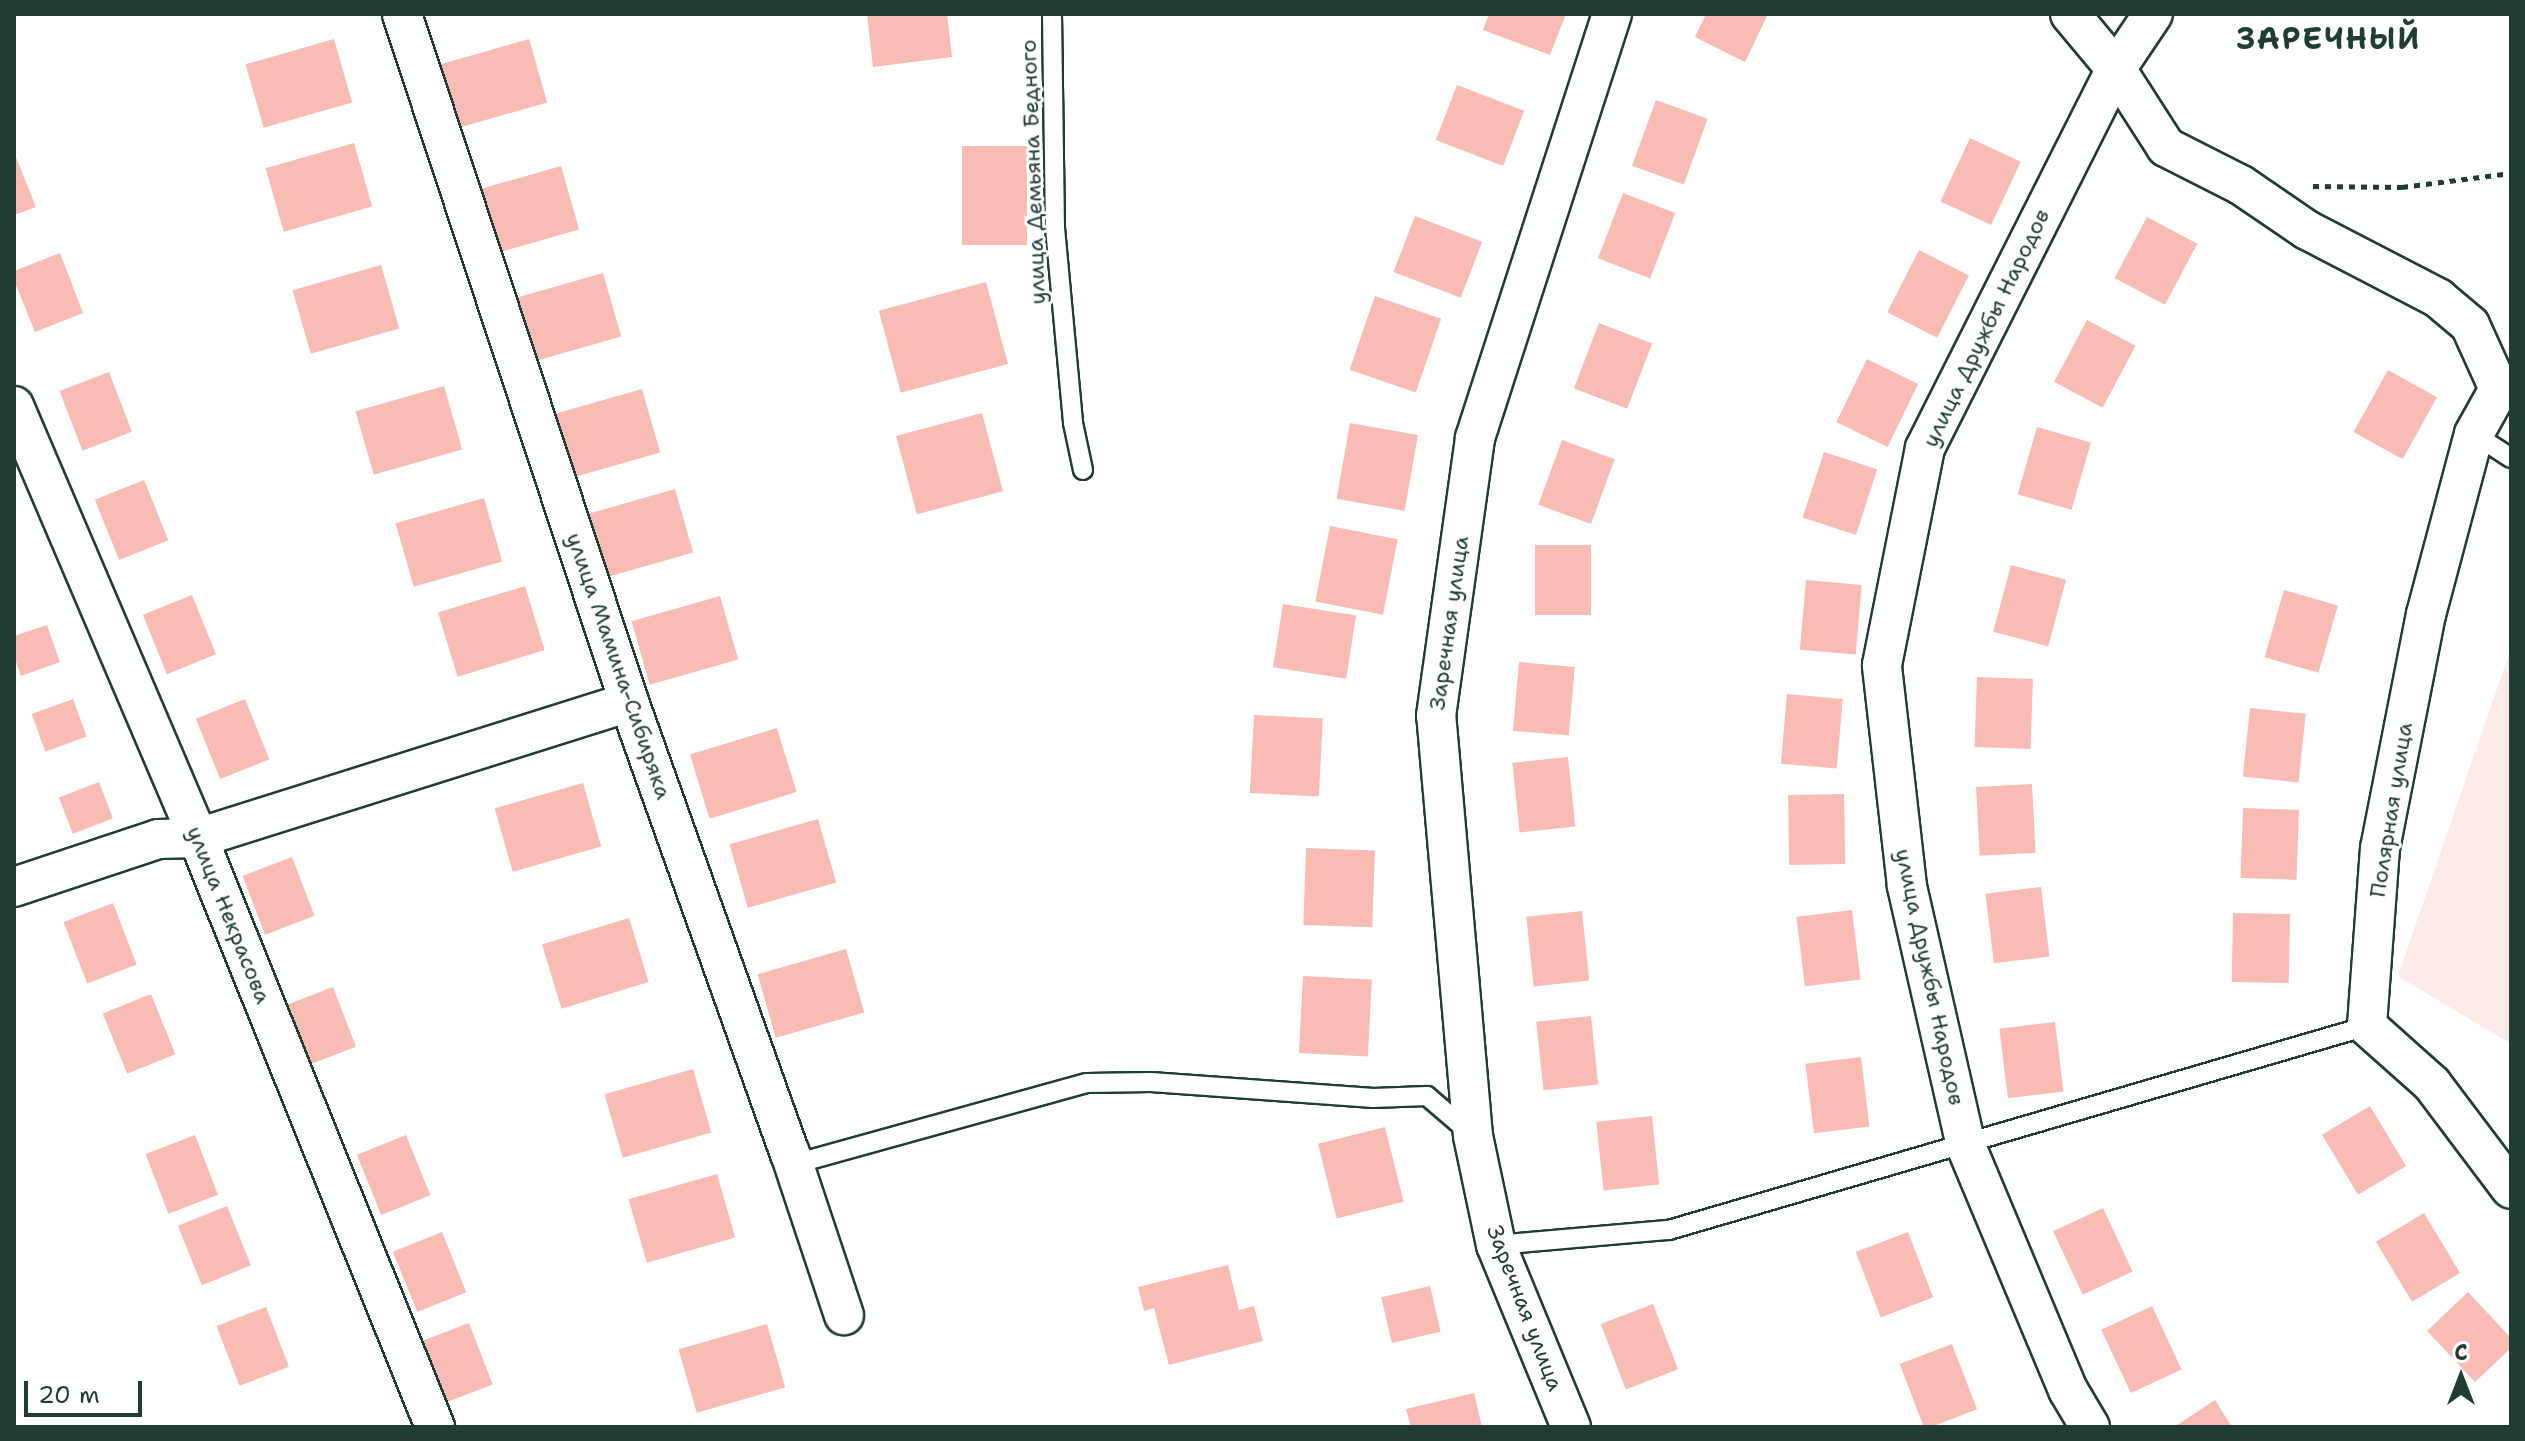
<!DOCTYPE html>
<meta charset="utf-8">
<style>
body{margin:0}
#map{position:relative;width:2525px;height:1441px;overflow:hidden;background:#fff;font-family:"Shantell Sans",sans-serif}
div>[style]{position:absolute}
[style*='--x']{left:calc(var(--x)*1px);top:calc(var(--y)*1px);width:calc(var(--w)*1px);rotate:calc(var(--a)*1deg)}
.built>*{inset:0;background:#fdebe8}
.building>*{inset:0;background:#f8bcb4;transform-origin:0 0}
.path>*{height:5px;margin-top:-2.5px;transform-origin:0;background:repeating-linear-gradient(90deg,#1f3d34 0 6px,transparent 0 12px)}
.roads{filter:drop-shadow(2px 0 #1f3d34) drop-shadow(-2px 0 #1f3d34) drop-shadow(0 2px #1f3d34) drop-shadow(0 -2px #1f3d34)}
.service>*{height:18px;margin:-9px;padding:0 9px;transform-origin:9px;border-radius:9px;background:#fff}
.minor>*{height:38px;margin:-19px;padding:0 19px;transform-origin:19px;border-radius:19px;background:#fff}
span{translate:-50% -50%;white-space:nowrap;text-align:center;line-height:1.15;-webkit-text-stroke:6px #fff;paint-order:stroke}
.street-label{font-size:22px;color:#1f3d34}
.district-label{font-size:30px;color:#1f3d34;font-weight:700;letter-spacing:2px}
.frame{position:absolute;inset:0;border:16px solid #1f3d34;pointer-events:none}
.north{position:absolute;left:2421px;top:1337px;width:80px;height:80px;-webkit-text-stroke:6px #fff;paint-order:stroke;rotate:0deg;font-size:22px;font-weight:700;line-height:32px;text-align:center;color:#1f3d34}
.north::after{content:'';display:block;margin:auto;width:28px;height:36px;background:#1f3d34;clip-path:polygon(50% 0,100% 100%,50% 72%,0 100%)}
.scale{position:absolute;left:24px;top:1381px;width:118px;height:36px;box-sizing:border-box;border:4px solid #1f3d34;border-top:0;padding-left:10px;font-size:24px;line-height:28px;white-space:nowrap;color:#1f3d34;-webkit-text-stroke:6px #fff;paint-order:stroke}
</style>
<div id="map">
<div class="built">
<div style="clip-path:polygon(2511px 648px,2511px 1044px,2398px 976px)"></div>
</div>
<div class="building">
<div style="clip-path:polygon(867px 14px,947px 14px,952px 57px,873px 67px)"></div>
<div style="clip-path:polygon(1489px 14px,1566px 14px,1550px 55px,1483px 30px)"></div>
<div style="clip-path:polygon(1706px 14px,1768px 14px,1745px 62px,1695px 37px)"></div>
<div style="left:334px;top:39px;width:66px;height:92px;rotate:74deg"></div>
<div style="left:529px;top:39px;width:66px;height:92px;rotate:74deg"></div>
<div style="left:1457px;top:85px;width:72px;height:59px;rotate:21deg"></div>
<div style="left:1656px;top:100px;width:55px;height:70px;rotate:20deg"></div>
<div style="left:1970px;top:138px;width:56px;height:70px;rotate:25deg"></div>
<div style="left:354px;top:143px;width:66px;height:92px;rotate:74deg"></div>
<div style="left:962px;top:146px;width:65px;height:99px"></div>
<div style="clip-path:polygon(14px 152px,36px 207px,14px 215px)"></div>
<div style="left:561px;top:166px;width:66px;height:92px;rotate:74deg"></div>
<div style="left:1623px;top:193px;width:56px;height:70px;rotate:21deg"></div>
<div style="left:1415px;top:216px;width:72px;height:60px;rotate:21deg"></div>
<div style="left:2147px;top:217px;width:57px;height:69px;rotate:28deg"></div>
<div style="left:1919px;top:250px;width:56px;height:70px;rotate:27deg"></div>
<div style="clip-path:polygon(60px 253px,83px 313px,35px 332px,14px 280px,14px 271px)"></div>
<div style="left:381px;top:265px;width:66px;height:92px;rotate:74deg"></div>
<div style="left:603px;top:273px;width:66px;height:91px;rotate:74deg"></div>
<div style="left:986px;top:282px;width:85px;height:111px;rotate:75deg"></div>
<div style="left:1375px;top:296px;width:70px;height:78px;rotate:19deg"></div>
<div style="left:2087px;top:320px;width:55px;height:70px;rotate:28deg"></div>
<div style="left:1599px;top:323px;width:57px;height:70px;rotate:21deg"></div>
<div style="left:1867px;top:359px;width:57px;height:70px;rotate:26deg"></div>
<div style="left:2388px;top:370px;width:56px;height:71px;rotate:29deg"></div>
<div style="left:109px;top:372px;width:64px;height:53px;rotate:69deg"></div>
<div style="left:444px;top:386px;width:66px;height:92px;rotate:74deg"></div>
<div style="left:642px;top:389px;width:66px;height:92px;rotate:74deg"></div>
<div style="left:982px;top:413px;width:81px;height:89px;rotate:75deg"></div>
<div style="left:1350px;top:423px;width:69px;height:77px;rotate:10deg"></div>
<div style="left:2037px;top:427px;width:56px;height:70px;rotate:16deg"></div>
<div style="left:1562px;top:440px;width:56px;height:69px;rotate:20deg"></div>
<div style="left:1824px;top:452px;width:56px;height:69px;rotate:18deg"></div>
<div style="left:144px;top:480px;width:65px;height:53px;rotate:68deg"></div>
<div style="left:675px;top:489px;width:66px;height:92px;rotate:74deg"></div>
<div style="left:484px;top:498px;width:66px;height:92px;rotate:74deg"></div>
<div style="left:1330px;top:526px;width:69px;height:77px;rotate:11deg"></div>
<div style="left:1535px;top:545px;width:56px;height:70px"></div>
<div style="left:2011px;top:565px;width:57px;height:69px;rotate:15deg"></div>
<div style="left:1806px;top:580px;width:56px;height:70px;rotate:5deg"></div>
<div style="left:525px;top:586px;width:67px;height:91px;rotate:73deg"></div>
<div style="left:2284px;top:590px;width:56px;height:70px;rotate:16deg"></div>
<div style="left:192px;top:595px;width:64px;height:53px;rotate:68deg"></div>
<div style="left:720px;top:596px;width:66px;height:92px;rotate:74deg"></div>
<div style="left:1283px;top:604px;width:74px;height:64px;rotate:9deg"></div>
<div style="clip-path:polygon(47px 625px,60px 662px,21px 676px,14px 656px,14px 636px)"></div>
<div style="left:1519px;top:662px;width:56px;height:69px;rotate:5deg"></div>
<div style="left:1977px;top:677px;width:56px;height:70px;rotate:2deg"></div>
<div style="left:1787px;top:694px;width:56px;height:70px;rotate:5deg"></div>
<div style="left:73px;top:699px;width:40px;height:44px;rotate:70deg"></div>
<div style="left:245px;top:699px;width:65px;height:53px;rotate:68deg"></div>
<div style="left:2250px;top:708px;width:56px;height:69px;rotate:6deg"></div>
<div style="left:1254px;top:715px;width:69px;height:78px;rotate:3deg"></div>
<div style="left:777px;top:728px;width:67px;height:91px;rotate:73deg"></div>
<div style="left:1568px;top:757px;width:70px;height:56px;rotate:84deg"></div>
<div style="left:99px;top:782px;width:39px;height:43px;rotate:69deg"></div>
<div style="left:583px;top:783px;width:66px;height:92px;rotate:74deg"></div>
<div style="left:2032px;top:784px;width:69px;height:56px;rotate:87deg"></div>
<div style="left:1844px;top:794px;width:70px;height:56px;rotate:89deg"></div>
<div style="left:2243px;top:808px;width:56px;height:70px;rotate:2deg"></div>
<div style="left:818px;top:819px;width:66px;height:92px;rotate:74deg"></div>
<div style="left:1306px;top:848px;width:69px;height:77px;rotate:2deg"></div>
<div style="left:292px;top:857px;width:63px;height:53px;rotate:69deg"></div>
<div style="left:2041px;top:887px;width:70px;height:56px;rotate:83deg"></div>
<div style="left:113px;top:903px;width:66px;height:53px;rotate:69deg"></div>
<div style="left:1852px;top:910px;width:70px;height:56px;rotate:83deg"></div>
<div style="left:1582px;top:911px;width:70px;height:56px;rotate:84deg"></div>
<div style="left:2233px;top:913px;width:57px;height:69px;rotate:1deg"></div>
<div style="left:629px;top:918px;width:67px;height:91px;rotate:73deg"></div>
<div style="left:846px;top:949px;width:66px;height:92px;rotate:74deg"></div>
<div style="left:1303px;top:976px;width:69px;height:77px;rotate:3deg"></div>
<div style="left:333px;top:987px;width:64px;height:53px;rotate:69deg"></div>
<div style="left:151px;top:994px;width:65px;height:52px;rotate:68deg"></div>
<div style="left:1591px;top:1016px;width:69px;height:55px;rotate:84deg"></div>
<div style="left:2055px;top:1022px;width:70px;height:56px;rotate:83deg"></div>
<div style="left:1861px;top:1057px;width:70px;height:56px;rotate:83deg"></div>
<div style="left:693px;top:1069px;width:66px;height:92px;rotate:74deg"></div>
<div style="left:2370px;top:1106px;width:70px;height:56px;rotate:59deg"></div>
<div style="left:1652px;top:1116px;width:69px;height:56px;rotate:84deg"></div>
<div style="left:1385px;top:1127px;width:77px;height:69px;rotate:76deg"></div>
<div style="left:195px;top:1135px;width:64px;height:53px;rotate:69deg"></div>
<div style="left:406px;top:1135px;width:65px;height:53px;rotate:68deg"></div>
<div style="left:717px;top:1174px;width:66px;height:92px;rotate:74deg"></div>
<div style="left:227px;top:1206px;width:64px;height:53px;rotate:68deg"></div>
<div style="left:2103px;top:1208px;width:70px;height:55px;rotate:65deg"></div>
<div style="left:2424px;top:1213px;width:70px;height:56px;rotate:59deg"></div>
<div style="left:442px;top:1232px;width:65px;height:53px;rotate:68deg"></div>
<div style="left:1908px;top:1232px;width:70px;height:56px;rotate:69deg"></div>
<div style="clip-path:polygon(1228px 1265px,1239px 1310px,1254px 1306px,1263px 1341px,1169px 1365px,1154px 1308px,1144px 1311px,1138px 1287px)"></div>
<div style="left:1430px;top:1286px;width:47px;height:50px;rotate:77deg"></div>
<div style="clip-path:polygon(2468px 1292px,2511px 1338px,2511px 1348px,2475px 1382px,2427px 1331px)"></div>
<div style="left:1653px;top:1304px;width:70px;height:56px;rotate:69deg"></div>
<div style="left:2152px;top:1306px;width:70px;height:56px;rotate:65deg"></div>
<div style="left:266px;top:1307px;width:64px;height:53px;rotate:69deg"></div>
<div style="left:469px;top:1323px;width:66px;height:53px;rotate:69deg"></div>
<div style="left:767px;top:1324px;width:66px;height:92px;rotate:74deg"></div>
<div style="left:1952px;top:1344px;width:70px;height:56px;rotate:69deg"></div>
<div style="clip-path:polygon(1474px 1393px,1482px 1427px,1411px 1427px,1406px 1409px)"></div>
<div style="clip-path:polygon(2215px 1400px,2232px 1427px,2174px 1427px)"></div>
</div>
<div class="path">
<div style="--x:2313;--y:186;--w:89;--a:0.6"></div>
<div style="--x:2402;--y:187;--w:110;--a:-7.3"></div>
</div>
<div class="roads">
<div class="service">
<div style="--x:1052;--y:14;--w:214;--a:89.2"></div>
<div style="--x:1055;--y:228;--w:196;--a:84.7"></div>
<div style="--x:1073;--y:423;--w:48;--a:78"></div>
<div style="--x:2474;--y:434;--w:44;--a:33"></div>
<div style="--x:790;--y:1153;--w:20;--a:20"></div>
<div style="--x:809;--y:1160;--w:288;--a:-15.5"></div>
<div style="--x:1087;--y:1083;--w:64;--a:-0.9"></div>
<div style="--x:1151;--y:1082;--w:223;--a:4.1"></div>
<div style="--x:1373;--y:1098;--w:54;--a:-2.1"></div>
<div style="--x:1427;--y:1096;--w:57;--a:40.7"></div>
<div style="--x:1496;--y:1245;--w:174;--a:-5"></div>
<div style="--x:1669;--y:1230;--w:727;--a:-16.29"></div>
</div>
<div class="minor">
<div style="--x:402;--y:14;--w:724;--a:71.74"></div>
<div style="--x:629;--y:702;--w:479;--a:70.4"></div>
<div style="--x:790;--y:1153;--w:171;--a:71.6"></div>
<div style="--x:2070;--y:14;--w:72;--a:50.1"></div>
<div style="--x:2116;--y:69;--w:93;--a:57.3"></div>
<div style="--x:2166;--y:147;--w:84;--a:26.9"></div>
<div style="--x:2241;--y:185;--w:80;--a:34.3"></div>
<div style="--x:2307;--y:230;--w:148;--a:27.4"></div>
<div style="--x:2438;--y:298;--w:42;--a:40.2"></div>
<div style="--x:2470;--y:325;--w:70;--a:65.6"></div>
<div style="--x:2499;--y:389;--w:51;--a:119.1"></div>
<div style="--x:2474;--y:434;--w:186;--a:104.9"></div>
<div style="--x:2426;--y:614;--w:238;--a:101.1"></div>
<div style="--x:2380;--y:848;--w:178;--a:94.2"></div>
<div style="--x:2367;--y:1026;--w:87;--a:41.7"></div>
<div style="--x:2432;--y:1084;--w:131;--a:53"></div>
<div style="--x:14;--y:406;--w:470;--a:66.9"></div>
<div style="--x:198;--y:838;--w:635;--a:68.08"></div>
<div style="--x:14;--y:887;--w:152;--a:-18.4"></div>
<div style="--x:158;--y:839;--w:40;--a:-1.4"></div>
<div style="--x:198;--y:838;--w:452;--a:-17.5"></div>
<div style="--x:1571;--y:1427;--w:197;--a:-112.4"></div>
<div style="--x:1496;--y:1245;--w:111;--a:-101.9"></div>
<div style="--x:1473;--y:1136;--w:422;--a:-95"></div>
<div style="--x:1436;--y:716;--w:281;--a:-82"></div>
<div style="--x:1475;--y:438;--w:446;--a:-72.1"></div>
<div style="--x:2090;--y:1427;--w:43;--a:-120.7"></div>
<div style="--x:2068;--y:1390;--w:264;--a:-112.7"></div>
<div style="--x:1966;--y:1146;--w:267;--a:-102.8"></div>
<div style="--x:1907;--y:886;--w:222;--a:-96.5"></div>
<div style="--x:1882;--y:665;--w:221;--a:-78.8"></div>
<div style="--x:1925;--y:448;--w:424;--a:-63.3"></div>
<div style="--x:2116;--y:69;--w:66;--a:-56.1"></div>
</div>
</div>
<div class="street-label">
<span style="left:1033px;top:172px;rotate:-92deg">улица Демьяна Бедного</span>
<span style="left:1986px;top:328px;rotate:-64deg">улица Дружбы Народов</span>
<span style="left:1449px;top:623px;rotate:-82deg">Заречная улица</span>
<span style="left:619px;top:666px;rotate:71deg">улица Мамина-Сибиряка</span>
<span style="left:2391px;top:810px;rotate:-81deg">Полярная улица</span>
<span style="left:229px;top:915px;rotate:68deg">улица Некрасова</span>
<span style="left:1930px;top:977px;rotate:78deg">улица Дружбы Народов</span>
<span style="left:1525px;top:1308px;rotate:69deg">Заречная улица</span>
</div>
<div class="district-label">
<span style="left:2329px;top:39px">ЗАРЕЧНЫЙ</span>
</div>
<div class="frame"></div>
<div class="north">С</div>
<div class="scale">20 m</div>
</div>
